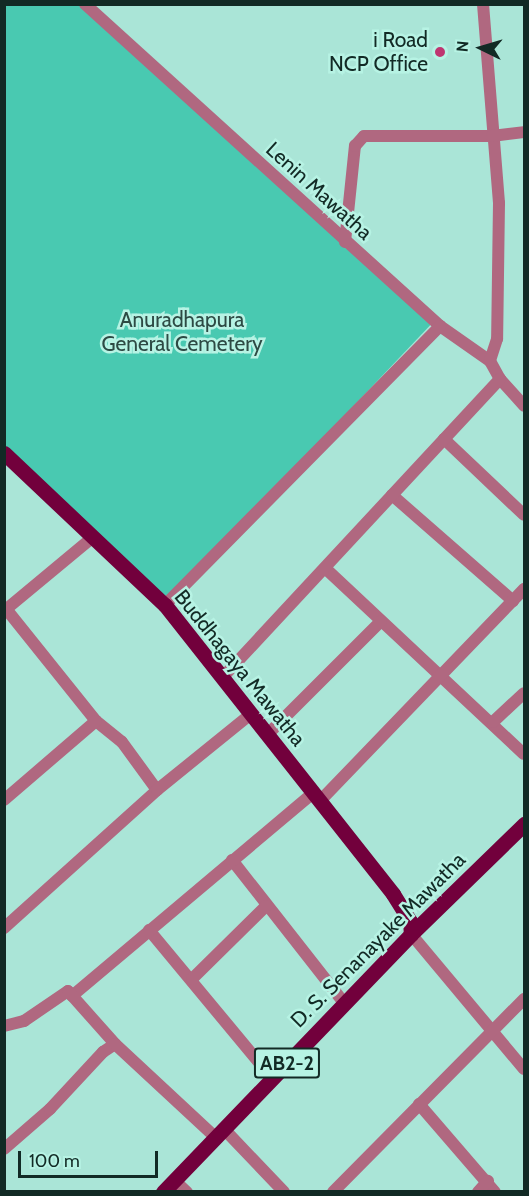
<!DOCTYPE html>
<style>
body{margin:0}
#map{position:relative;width:529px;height:1196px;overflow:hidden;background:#aae5d7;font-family:Cabin,sans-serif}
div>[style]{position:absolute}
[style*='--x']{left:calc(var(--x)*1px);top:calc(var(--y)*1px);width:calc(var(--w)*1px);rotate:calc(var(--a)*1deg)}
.green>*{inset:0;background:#49c9b1}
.minor>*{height:12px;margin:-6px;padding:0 6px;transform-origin:6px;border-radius:6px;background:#b06880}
.major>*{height:15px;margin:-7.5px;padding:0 7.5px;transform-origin:7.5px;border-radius:7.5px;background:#72003c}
.dots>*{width:16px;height:16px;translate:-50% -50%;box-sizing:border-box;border:3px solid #b7f3e4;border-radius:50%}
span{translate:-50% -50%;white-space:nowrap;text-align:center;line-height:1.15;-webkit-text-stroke:5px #b7f3e4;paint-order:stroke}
.shield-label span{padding:2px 4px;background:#b7f3e4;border:2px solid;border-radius:4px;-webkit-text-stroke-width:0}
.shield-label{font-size:20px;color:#122a25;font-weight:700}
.poi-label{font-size:21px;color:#122a25}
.right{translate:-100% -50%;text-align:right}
.street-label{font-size:21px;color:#122a25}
.park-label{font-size:21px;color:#2d4a44}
.frame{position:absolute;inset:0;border:6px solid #122a25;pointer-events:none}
.north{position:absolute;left:451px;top:18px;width:60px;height:60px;-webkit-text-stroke:4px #b7f3e4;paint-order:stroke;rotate:275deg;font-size:16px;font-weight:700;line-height:24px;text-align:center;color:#122a25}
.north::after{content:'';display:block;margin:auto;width:21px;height:27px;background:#122a25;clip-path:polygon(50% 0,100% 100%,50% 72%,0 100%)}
.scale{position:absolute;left:18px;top:1151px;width:140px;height:27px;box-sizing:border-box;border:3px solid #122a25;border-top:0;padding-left:8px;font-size:18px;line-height:21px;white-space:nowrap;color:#122a25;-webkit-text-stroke:4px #b7f3e4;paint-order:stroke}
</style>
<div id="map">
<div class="green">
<div style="clip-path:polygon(4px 5px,88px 5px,437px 318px,165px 605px,5px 453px)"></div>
</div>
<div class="minor">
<div style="--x:85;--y:4;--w:479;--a:42.2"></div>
<div style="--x:440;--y:326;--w:61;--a:35"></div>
<div style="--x:490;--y:361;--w:21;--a:61"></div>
<div style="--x:500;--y:379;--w:36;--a:48"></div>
<div style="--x:483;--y:4;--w:200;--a:85.4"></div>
<div style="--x:499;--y:203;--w:136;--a:90.8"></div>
<div style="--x:497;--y:339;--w:23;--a:108"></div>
<div style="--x:345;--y:242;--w:97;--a:-84.1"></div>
<div style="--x:355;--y:146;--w:13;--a:-48"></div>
<div style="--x:364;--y:136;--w:128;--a:0"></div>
<div style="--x:492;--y:136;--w:32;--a:-7"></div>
<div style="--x:444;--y:439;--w:110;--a:43.5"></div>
<div style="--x:392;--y:495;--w:161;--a:41.2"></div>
<div style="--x:325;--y:568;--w:272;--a:43.1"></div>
<div style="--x:165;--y:605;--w:392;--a:-45.4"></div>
<div style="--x:7;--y:610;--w:142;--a:51.3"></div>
<div style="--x:96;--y:721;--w:33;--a:39"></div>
<div style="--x:122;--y:742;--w:59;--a:53.9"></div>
<div style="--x:4;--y:611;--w:114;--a:-39.7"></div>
<div style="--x:223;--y:677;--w:407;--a:-47.1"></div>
<div style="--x:493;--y:722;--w:42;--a:-43.1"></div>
<div style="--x:267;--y:735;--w:161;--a:-45"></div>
<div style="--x:4;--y:800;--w:121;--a:-40.7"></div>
<div style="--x:319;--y:802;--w:296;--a:-46.1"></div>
<div style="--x:232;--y:860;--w:182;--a:51.9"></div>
<div style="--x:4;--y:928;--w:206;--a:-42"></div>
<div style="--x:157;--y:790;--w:121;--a:-39"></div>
<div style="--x:149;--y:930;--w:192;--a:50.3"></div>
<div style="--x:411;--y:934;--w:176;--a:50.1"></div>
<div style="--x:192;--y:979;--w:104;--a:-44.6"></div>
<div style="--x:72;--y:996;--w:315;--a:-40.1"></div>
<div style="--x:4;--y:1026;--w:21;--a:-14"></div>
<div style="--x:24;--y:1021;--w:53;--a:-34.3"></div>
<div style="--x:68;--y:991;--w:71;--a:48.4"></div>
<div style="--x:419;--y:1104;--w:116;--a:49.2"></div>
<div style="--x:224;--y:1129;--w:87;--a:46.4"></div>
<div style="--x:4;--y:1149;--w:61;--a:-41"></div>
<div style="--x:50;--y:1109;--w:78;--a:-47.1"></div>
<div style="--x:103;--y:1052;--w:14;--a:-34"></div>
<div style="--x:115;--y:1044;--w:138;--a:42.9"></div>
<div style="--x:174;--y:1180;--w:18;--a:43"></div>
<div style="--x:333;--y:1192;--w:272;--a:-45.3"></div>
<div style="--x:478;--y:1192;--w:15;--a:-48"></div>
</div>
<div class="major">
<div style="--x:4;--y:453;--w:221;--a:43.4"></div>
<div style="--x:165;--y:605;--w:368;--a:51.7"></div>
<div style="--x:393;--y:894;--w:32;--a:58"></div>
<div style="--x:410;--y:921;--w:13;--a:86"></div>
<div style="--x:163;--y:1192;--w:358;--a:-46.1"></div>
<div style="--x:411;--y:934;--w:158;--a:-44.2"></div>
</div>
<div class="dots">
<div style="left:440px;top:52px;background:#bf3671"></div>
</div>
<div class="shield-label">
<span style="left:287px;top:1063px">AB2-2</span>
</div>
<div class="poi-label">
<span class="right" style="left:428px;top:52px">i Road<br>NCP Office</span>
</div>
<div class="street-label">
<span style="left:319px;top:191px;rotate:42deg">Lenin Mawatha</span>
<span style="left:240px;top:668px;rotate:51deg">Buddhagaya Mawatha</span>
<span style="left:378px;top:940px;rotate:-45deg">D. S. Senanayake Mawatha</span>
</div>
<div class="park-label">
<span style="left:182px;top:332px">Anuradhapura<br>General Cemetery</span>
</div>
<div class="frame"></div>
<div class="north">N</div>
<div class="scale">100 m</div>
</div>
